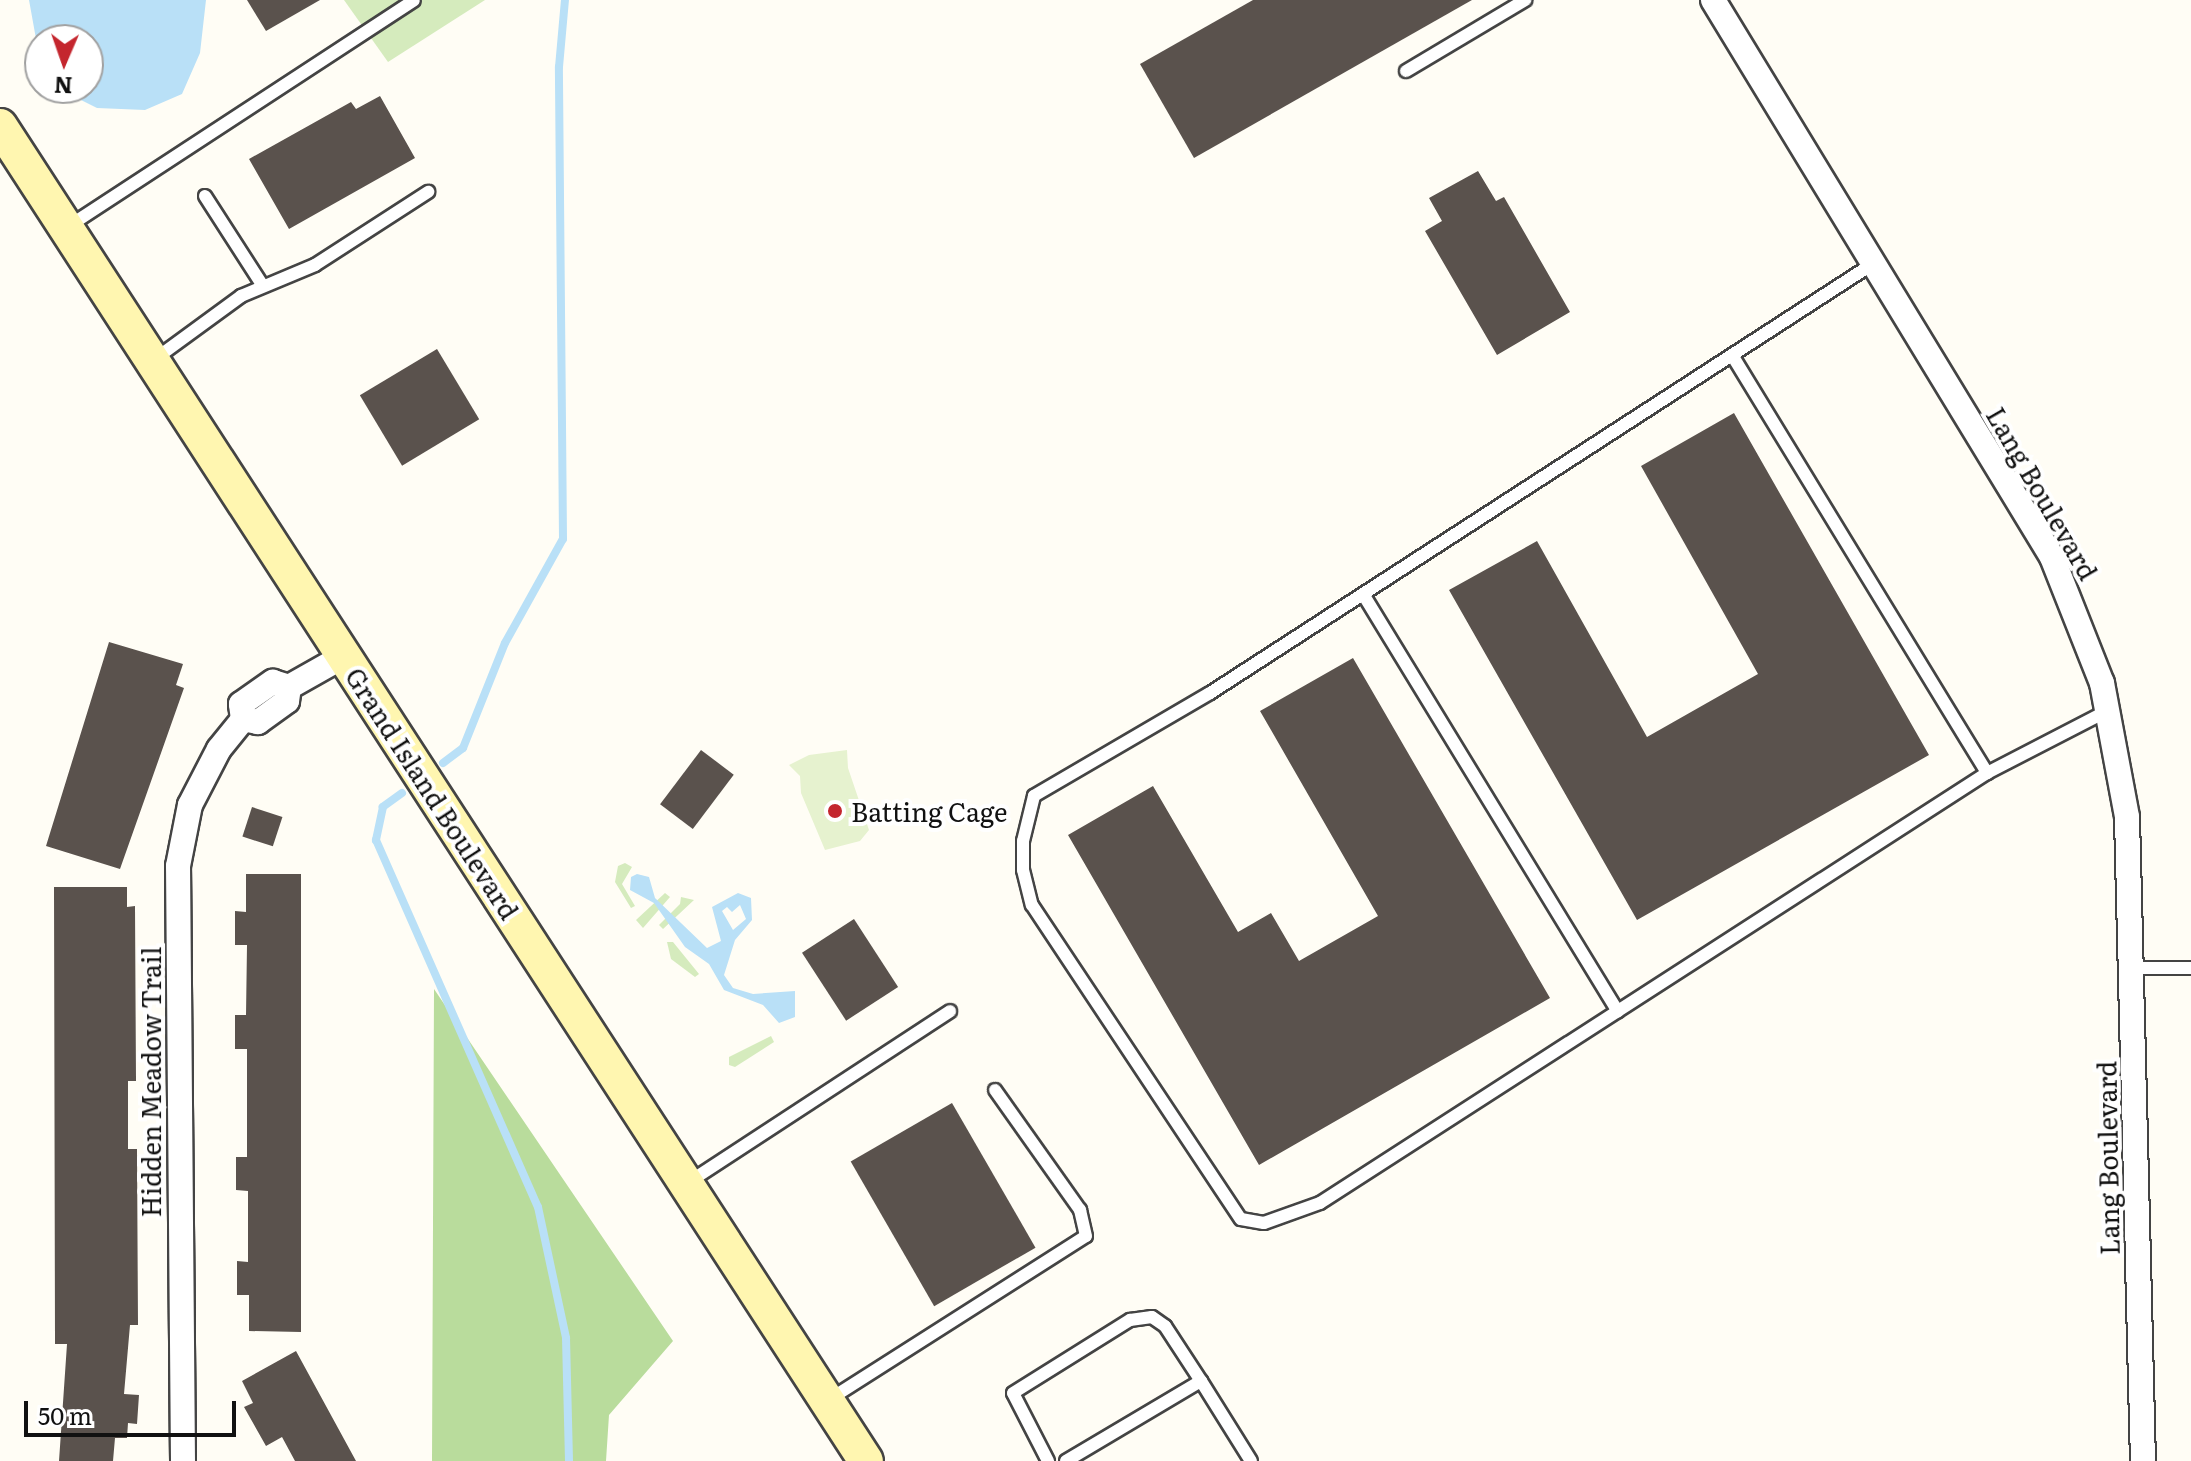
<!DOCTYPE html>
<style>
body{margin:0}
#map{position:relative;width:2191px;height:1461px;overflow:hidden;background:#fffdf5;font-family:Literata,serif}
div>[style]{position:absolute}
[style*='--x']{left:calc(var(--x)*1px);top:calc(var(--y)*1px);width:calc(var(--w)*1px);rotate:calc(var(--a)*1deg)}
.green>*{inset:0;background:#d5ebbd}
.forest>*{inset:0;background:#b9dc9c}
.pitch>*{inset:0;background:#e6f2cf}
.water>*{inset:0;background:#b9e0f7}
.stream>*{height:8px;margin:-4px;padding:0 4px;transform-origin:4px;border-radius:4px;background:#b9e0f7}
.building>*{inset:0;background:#5a524d;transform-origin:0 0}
.roads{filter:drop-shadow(2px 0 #444) drop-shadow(-2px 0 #444) drop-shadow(0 2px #444) drop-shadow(0 -2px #444)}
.service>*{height:12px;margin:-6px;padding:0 6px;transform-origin:6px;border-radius:6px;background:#fff}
.minor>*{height:24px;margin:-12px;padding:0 12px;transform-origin:12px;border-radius:12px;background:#fff}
.secondary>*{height:34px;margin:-17px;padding:0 17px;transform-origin:17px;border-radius:17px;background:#fff6b0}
.dots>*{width:22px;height:22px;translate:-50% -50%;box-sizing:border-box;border:4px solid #fff;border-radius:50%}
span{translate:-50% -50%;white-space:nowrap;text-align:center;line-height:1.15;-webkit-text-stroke:8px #fff;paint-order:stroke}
.street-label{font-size:26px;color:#111}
.poi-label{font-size:26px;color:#111}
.left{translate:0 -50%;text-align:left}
.north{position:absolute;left:24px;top:24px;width:80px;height:80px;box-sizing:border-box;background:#fff;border:2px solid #a0a0a0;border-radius:50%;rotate:182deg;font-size:22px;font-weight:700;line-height:32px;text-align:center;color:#111}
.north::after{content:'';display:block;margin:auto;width:28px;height:36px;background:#c4262e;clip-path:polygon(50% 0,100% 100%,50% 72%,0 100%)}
.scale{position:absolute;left:24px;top:1401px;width:212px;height:36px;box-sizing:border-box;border:4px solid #111;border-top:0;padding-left:10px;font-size:24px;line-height:28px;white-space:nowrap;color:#111;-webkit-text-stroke:6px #fff;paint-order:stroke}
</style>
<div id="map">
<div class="green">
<div style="clip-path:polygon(344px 0,485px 0,388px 62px)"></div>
<div style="clip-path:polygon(625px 863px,632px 867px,622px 884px,635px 906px,631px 908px,615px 882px,618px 866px)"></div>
<div style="clip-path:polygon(665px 893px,670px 897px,643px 928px,636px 920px)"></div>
<div style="clip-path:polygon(681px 897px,694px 900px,663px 929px,659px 925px,680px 904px)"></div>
<div style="clip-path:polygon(667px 942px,673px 942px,699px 974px,695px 977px,671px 959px)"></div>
<div style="clip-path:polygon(771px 1036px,774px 1042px,735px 1067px,729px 1065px,729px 1057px)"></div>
</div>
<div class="forest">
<div style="clip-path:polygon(434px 989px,673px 1341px,609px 1415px,606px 1461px,432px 1461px)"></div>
</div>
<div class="pitch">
<div style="clip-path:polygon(847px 750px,848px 768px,869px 830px,860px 841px,825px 850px,801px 793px,800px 776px,789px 765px,809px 755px)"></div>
</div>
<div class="water">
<div style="clip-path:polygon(29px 0,206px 0,200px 53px,182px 94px,145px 110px,97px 108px,61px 90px,88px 88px,88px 40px,40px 40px,40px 61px)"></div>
<div style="clip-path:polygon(evenodd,637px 874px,649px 877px,655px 898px,707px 948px,721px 941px,712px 907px,738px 893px,751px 898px,752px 920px,735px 940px,724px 975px,733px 988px,753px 994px,795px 991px,795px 1017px,779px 1023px,763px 1005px,724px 990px,709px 964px,685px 947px,654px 903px,630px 890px,631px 877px,637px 874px,740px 905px,746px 919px,733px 930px,722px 911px,727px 907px,732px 912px,740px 905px)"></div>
</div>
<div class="stream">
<div style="--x:443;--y:763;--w:25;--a:-37"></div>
<div style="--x:463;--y:748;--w:113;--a:-68.2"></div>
<div style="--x:505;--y:643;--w:119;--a:-60.9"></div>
<div style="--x:563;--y:539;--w:472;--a:-90.5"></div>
<div style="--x:559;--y:67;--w:67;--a:-84.9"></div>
<div style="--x:402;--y:793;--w:24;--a:144"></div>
<div style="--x:383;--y:807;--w:34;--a:102"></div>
<div style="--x:376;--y:840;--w:401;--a:66.2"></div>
<div style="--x:538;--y:1207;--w:134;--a:77.9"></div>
<div style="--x:566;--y:1338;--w:123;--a:88.6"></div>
</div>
<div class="building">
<div style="clip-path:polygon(247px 0,320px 0,266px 31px)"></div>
<div style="clip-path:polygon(1253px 0,1472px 0,1194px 158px,1140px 64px)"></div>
<div style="clip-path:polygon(380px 96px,415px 158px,289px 229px,249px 159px,351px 102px,356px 109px)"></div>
<div style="clip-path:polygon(1478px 171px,1496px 201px,1504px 197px,1570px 312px,1497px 355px,1425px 231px,1442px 221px,1429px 198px)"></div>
<div style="left:437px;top:349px;width:82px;height:90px;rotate:59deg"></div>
<div style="clip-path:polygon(1734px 413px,1929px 755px,1637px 920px,1449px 590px,1537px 541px,1647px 737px,1758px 674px,1641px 466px)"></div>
<div style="clip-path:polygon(109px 642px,183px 664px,176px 685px,184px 688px,120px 869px,46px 846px)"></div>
<div style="clip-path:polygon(1353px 658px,1550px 998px,1259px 1165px,1068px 835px,1153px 786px,1238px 932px,1271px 913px,1299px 961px,1378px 916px,1260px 711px)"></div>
<div style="left:701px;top:750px;width:41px;height:68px;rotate:37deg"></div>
<div style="left:252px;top:807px;width:32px;height:31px;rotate:18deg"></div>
<div style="clip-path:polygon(246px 874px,301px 874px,301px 1332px,249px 1331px,249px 1295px,237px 1295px,237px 1261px,248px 1262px,248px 1191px,236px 1190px,236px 1157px,247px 1157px,247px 1049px,235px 1049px,235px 1015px,246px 1015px,247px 945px,235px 945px,235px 911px,246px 912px)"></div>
<div style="clip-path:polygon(54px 887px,127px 887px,127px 907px,135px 906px,136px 1081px,128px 1081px,128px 1149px,137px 1149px,138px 1325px,130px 1325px,124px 1394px,139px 1395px,137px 1424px,128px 1423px,127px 1438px,115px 1438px,113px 1461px,59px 1461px,67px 1344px,55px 1344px)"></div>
<div style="left:854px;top:919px;width:81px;height:62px;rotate:57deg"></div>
<div style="left:952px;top:1103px;width:167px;height:117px;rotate:60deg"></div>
<div style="clip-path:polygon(296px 1351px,356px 1461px,295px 1461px,282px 1437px,266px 1446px,244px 1407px,253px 1403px,242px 1381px)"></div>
</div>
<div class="roads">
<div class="service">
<div style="--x:1406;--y:71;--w:139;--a:-30.8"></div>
<div style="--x:205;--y:196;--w:107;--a:57.2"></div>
<div style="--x:69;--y:226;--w:412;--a:-33.2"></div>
<div style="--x:1874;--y:263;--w:791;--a:147.07"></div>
<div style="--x:1210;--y:693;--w:204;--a:149.7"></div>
<div style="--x:1034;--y:796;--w:46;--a:103.7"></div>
<div style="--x:1023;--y:841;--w:29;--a:90"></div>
<div style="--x:1023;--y:870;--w:36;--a:76"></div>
<div style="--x:1032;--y:905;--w:377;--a:56.4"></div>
<div style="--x:1241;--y:1219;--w:23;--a:10"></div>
<div style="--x:1264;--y:1223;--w:59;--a:-19.7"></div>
<div style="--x:1320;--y:1203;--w:794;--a:-32.81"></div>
<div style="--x:1732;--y:355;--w:490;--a:58.6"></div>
<div style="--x:1987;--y:773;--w:137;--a:-27.3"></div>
<div style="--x:155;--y:359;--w:107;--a:-36.2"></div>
<div style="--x:241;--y:296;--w:80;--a:-22.7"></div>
<div style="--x:315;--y:265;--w:135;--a:-32.9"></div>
<div style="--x:1363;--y:594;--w:489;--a:58.6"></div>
<div style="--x:2130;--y:968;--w:61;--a:0"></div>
<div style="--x:689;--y:1182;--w:312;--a:-33.2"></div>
<div style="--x:830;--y:1399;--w:303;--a:-32.5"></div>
<div style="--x:1086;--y:1236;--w:27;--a:-103"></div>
<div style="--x:1080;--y:1210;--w:147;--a:-125.3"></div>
<div style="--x:1048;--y:1461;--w:76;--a:-117.2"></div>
<div style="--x:1013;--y:1393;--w:138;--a:-32"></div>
<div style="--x:1130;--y:1320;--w:22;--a:-8"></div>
<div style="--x:1152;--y:1317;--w:16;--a:35"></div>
<div style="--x:1165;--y:1326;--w:66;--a:56.8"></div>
<div style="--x:1066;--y:1461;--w:157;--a:-30.7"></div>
<div style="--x:1201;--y:1381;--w:94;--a:58"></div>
</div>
<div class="minor">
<div style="--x:1713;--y:0;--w:652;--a:58.67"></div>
<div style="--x:2052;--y:557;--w:136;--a:68.4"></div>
<div style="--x:2102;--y:683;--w:136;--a:79.4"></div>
<div style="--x:2127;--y:817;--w:644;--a:88.58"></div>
<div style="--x:289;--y:687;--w:14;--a:98"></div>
<div style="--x:287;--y:701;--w:36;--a:144"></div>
<div style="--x:258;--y:722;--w:15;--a:-169"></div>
<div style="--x:243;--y:719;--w:15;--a:-98"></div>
<div style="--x:241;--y:704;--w:39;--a:-35"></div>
<div style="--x:273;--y:682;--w:17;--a:17"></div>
<div style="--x:289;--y:687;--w:63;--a:-29.4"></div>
<div style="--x:183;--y:1461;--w:595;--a:-90.48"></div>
<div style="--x:178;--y:866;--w:62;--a:-78.9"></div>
<div style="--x:190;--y:805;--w:63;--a:-62.6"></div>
<div style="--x:219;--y:749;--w:38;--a:-51"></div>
</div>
<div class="secondary">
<div style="--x:0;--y:126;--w:1591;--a:57.03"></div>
</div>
</div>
<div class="dots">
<div style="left:835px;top:811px;background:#c4262e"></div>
</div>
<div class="street-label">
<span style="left:2043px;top:493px;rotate:60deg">Lang Boulevard</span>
<span style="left:433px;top:793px;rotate:57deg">Grand Island Boulevard</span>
<span style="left:150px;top:1082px;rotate:-90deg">Hidden Meadow Trail</span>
<span style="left:2107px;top:1158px;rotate:-91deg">Lang Boulevard</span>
</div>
<div class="poi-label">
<span class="left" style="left:851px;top:811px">Batting Cage</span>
</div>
<div class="north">N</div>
<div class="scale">50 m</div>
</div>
